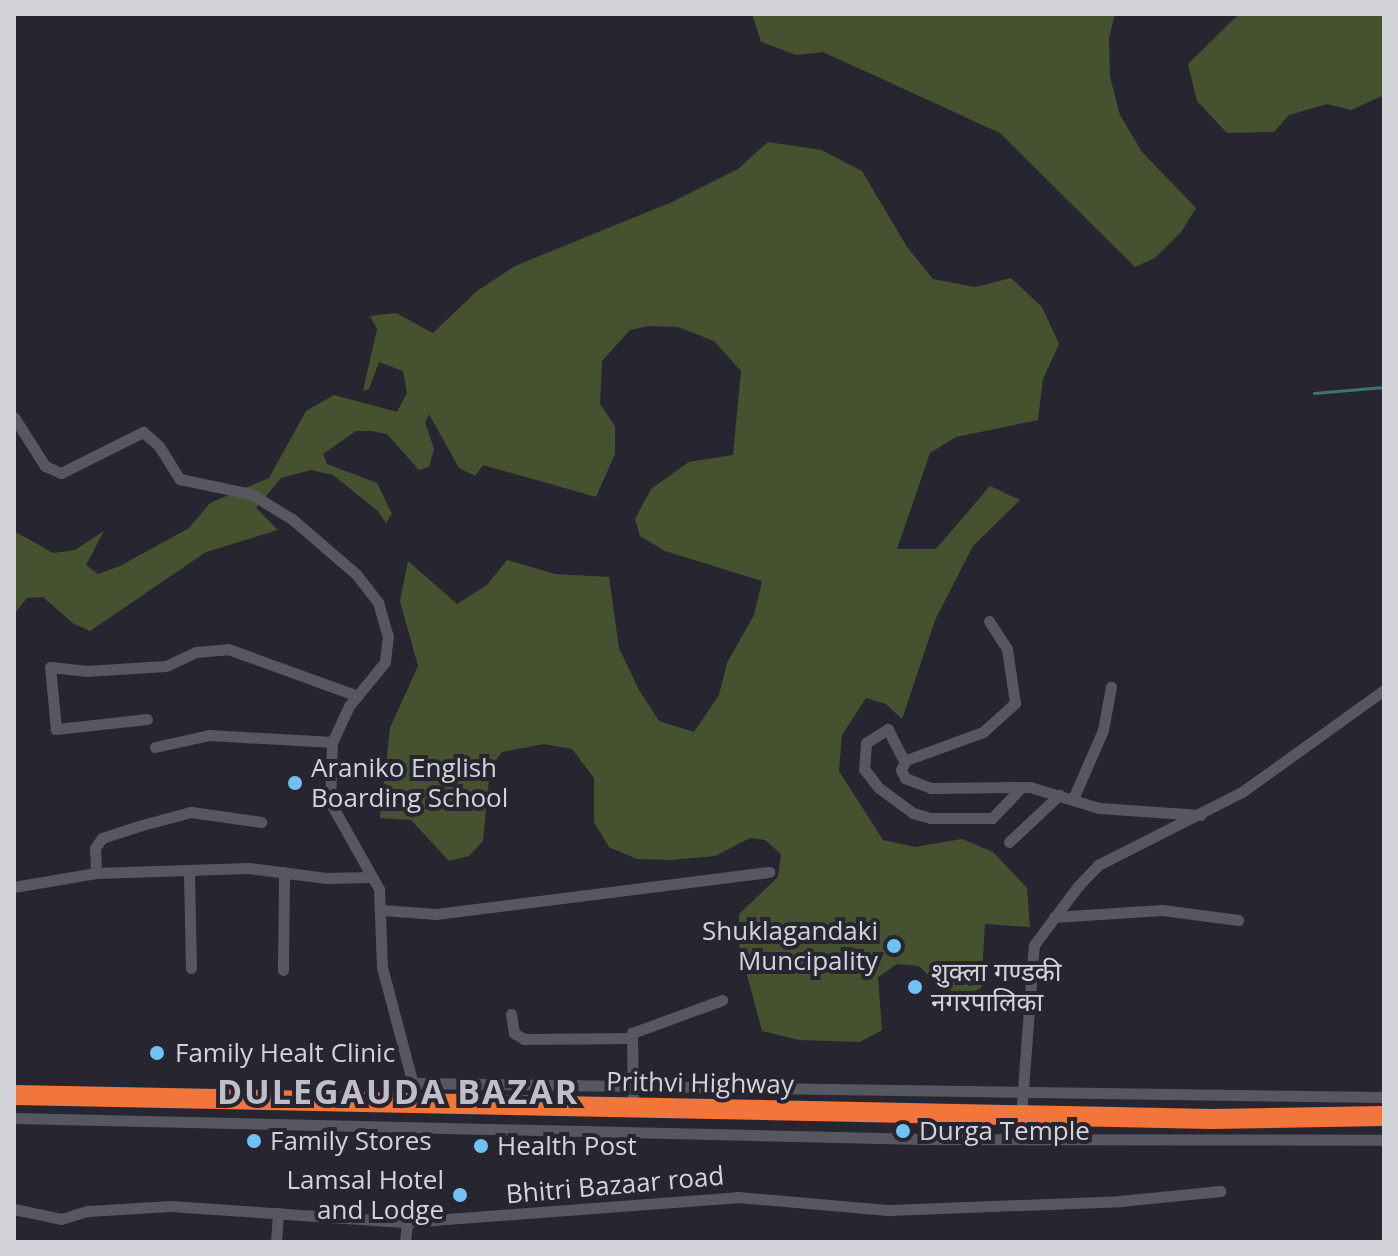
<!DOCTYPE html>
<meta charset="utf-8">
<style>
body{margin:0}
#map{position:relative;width:1398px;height:1256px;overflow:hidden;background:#272630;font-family:"Open Sans","Noto Sans Devanagari",sans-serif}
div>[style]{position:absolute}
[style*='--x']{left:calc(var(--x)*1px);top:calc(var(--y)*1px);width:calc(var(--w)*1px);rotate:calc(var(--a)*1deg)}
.forest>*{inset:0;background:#46522f}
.stream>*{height:3px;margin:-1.5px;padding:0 1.5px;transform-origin:1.5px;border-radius:1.5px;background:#3e7276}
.street>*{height:11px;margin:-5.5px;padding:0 5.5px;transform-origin:5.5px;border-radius:5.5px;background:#575762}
.highway>*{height:20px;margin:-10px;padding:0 10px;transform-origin:10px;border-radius:10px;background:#f2753c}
.dots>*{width:22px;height:22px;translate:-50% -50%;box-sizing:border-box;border:4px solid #272630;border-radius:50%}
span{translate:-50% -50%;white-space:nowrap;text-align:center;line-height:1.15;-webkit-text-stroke:8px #272630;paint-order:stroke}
.poi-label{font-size:26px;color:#d3d3da}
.left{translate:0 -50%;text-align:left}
.right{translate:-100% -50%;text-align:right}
.street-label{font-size:26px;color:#d3d3da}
.district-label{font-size:34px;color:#bfbfcc;font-weight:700;letter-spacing:2px}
.frame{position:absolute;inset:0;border:16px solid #d3d3da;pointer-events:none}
</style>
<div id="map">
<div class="forest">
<div style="clip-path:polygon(752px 14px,1115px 14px,1109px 38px,1110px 77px,1120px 115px,1142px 152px,1196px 208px,1181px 232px,1155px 258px,1135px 267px,1000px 133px,823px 52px,796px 55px,761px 42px)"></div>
<div style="clip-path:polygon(1239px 14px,1384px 14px,1384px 95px,1351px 110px,1327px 104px,1289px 115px,1274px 132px,1227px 133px,1197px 101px,1188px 64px)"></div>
<div style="clip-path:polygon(768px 142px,821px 150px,862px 171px,907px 247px,933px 279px,975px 287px,1011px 278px,1042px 307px,1059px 344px,1043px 379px,1038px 420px,956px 437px,930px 453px,897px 549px,936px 549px,990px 486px,1020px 500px,973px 546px,935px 620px,902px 719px,886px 704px,866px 698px,842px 735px,839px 771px,883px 840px,915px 847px,962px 839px,993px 852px,1027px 888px,1030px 927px,985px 924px,981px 988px,970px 993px,943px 990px,919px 966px,897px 964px,878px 977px,882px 1030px,860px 1042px,799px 1040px,762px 1031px,739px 945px,739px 914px,778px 877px,781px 854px,765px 840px,750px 838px,715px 856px,671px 860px,637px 859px,609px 847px,594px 822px,594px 778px,572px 749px,544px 744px,502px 752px,490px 768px,483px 841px,469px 856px,449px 861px,411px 820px,380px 818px,390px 728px,418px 666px,400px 601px,408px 561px,457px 604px,487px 585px,507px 560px,555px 574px,609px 577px,619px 648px,639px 690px,659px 721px,694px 732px,719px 695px,727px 663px,754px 615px,762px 581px,665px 551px,640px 536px,635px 519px,651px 489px,689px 462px,733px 455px,741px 371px,714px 341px,678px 327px,648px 326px,630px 330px,602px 361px,600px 404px,615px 426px,615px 454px,596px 497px,483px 465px,475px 476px,459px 468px,429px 414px,425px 422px,434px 449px,429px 467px,419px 470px,387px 434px,372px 431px,356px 431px,323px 454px,327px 464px,377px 483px,392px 514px,386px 523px,378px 511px,333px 475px,311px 470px,281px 478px,256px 508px,278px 530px,206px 552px,90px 631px,74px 624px,43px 597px,27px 598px,14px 614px,14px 531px,53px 553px,75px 550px,104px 531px,86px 565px,98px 574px,120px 566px,189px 528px,210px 503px,269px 478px,306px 411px,334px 395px,397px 412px,407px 393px,403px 371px,379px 362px,369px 389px,363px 391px,377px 329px,370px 316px,396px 313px,433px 333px,477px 291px,515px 266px,672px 202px,738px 169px)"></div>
</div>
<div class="stream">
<div style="--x:1314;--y:393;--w:70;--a:-4.9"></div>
</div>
<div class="street">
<div style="--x:14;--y:417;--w:58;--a:57.7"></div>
<div style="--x:45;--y:466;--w:17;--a:24"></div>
<div style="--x:61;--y:473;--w:92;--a:-26.6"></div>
<div style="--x:143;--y:432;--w:21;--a:41"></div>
<div style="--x:159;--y:446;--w:39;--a:58"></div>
<div style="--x:180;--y:479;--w:73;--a:11.9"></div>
<div style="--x:251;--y:494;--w:48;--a:31.4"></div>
<div style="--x:292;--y:519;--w:84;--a:40.7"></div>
<div style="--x:356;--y:574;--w:36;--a:52"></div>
<div style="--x:378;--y:602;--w:35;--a:74"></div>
<div style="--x:388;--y:636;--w:26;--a:97"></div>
<div style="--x:385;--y:662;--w:57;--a:129.3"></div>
<div style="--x:349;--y:706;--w:40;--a:115"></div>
<div style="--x:332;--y:742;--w:60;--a:91.9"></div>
<div style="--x:330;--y:802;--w:100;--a:60.6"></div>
<div style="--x:379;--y:889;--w:78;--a:87.8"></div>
<div style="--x:382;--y:967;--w:141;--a:75.2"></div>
<div style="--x:989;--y:621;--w:33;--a:57"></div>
<div style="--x:1007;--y:649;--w:55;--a:81.6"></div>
<div style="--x:1015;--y:703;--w:43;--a:137.8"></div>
<div style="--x:983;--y:732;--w:82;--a:160"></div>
<div style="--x:906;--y:760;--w:11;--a:117"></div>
<div style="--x:901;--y:770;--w:9;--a:63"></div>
<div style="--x:905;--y:778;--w:28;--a:21"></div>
<div style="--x:931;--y:788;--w:99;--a:-0.6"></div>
<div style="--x:1030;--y:787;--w:72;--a:16.9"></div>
<div style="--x:1099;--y:808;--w:102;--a:3.9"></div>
<div style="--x:147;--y:719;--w:92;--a:173.7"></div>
<div style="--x:56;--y:729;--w:62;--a:-95.5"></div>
<div style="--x:50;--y:667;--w:36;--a:6"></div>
<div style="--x:86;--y:671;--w:80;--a:-3.6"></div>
<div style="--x:166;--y:666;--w:33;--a:-25"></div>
<div style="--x:196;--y:652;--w:32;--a:-5"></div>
<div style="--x:228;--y:649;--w:138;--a:19.9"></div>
<div style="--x:155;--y:747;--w:55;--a:-12.5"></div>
<div style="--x:209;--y:735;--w:123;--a:3.3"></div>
<div style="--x:904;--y:761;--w:36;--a:-117"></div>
<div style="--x:888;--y:729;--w:26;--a:148"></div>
<div style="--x:866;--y:743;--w:26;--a:94"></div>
<div style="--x:864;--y:769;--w:24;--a:52"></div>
<div style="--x:879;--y:788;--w:42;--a:36.3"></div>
<div style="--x:913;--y:813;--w:19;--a:16"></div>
<div style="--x:931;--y:818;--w:61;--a:0"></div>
<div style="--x:992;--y:818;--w:42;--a:-46"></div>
<div style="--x:1073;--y:799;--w:75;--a:-66.5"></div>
<div style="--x:1103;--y:730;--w:44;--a:-79.5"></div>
<div style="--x:1009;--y:842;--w:69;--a:-43.2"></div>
<div style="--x:96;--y:873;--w:25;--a:-92"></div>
<div style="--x:95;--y:848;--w:12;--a:-55"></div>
<div style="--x:102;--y:838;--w:42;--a:-18"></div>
<div style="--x:142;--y:825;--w:51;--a:-14.9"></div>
<div style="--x:191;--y:812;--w:71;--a:8.1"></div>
<div style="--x:189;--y:873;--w:95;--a:88.8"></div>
<div style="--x:14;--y:887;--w:83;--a:-9.7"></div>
<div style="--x:96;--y:873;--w:153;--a:-1.9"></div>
<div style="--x:249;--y:868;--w:78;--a:7.4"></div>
<div style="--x:326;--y:878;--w:46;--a:-1.2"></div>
<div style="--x:383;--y:910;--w:53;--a:4.3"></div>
<div style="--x:436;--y:914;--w:336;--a:-7.2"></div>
<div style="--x:1054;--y:917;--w:108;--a:-3.7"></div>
<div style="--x:1162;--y:910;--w:77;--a:7.5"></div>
<div style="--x:283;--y:970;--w:98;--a:-89.4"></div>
<div style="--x:511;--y:1014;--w:19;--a:81"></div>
<div style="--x:514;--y:1033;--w:12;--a:31"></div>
<div style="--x:524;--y:1039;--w:106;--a:-0.5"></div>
<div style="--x:415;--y:1083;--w:969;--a:0.83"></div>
<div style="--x:633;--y:1107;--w:74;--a:-90.8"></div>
<div style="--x:632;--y:1033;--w:96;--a:-20.1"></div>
<div style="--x:1021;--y:1116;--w:171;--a:-85.7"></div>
<div style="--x:1034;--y:945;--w:74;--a:-53.3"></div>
<div style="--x:1078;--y:886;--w:29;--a:-46"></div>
<div style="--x:1098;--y:865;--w:161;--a:-26.9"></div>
<div style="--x:1242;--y:792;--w:175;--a:-35.7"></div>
<div style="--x:14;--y:1118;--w:909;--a:1.32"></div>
<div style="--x:923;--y:1139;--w:461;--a:0.1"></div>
<div style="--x:14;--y:1209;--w:48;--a:12"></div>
<div style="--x:61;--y:1219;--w:28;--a:-17"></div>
<div style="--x:88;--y:1211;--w:82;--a:-3.5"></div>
<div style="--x:170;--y:1206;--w:238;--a:3.9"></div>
<div style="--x:407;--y:1222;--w:331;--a:-4.3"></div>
<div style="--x:737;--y:1197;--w:154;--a:4.9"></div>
<div style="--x:890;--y:1210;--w:230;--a:-2.2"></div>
<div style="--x:1120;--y:1201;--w:101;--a:-5.7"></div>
<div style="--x:276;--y:1242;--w:29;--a:-86"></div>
<div style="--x:405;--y:1242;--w:20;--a:-84"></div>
</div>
<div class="highway">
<div style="--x:14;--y:1095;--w:1198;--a:1.15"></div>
<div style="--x:1212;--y:1119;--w:172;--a:-1"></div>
</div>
<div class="dots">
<div style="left:295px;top:783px;background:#70c2f4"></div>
<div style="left:894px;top:946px;background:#70c2f4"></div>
<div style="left:915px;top:987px;background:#70c2f4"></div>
<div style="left:157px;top:1053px;background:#70c2f4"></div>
<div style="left:903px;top:1131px;background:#70c2f4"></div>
<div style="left:254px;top:1141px;background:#70c2f4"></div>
<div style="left:481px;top:1146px;background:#70c2f4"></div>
<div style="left:460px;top:1195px;background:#70c2f4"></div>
</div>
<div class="poi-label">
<span class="left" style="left:311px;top:783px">Araniko English<br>Boarding School</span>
<span class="right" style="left:878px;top:946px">Shuklagandaki<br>Muncipality</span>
<span class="left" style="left:931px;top:987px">शुक्ला गण्डकी<br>नगरपालिका</span>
<span class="left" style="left:175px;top:1053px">Family Healt Clinic</span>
<span class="left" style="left:919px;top:1131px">Durga Temple</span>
<span class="left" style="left:270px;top:1141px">Family Stores</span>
<span class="left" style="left:497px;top:1146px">Health Post</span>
<span class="right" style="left:444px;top:1195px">Lamsal Hotel<br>and Lodge</span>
</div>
<div class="street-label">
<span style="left:700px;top:1083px;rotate:1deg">Prithvi Highway</span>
<span style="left:615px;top:1185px;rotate:-5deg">Bhitri Bazaar road</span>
</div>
<div class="district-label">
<span style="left:398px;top:1092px">DULEGAUDA BAZAR</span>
</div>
<div class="frame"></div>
</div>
